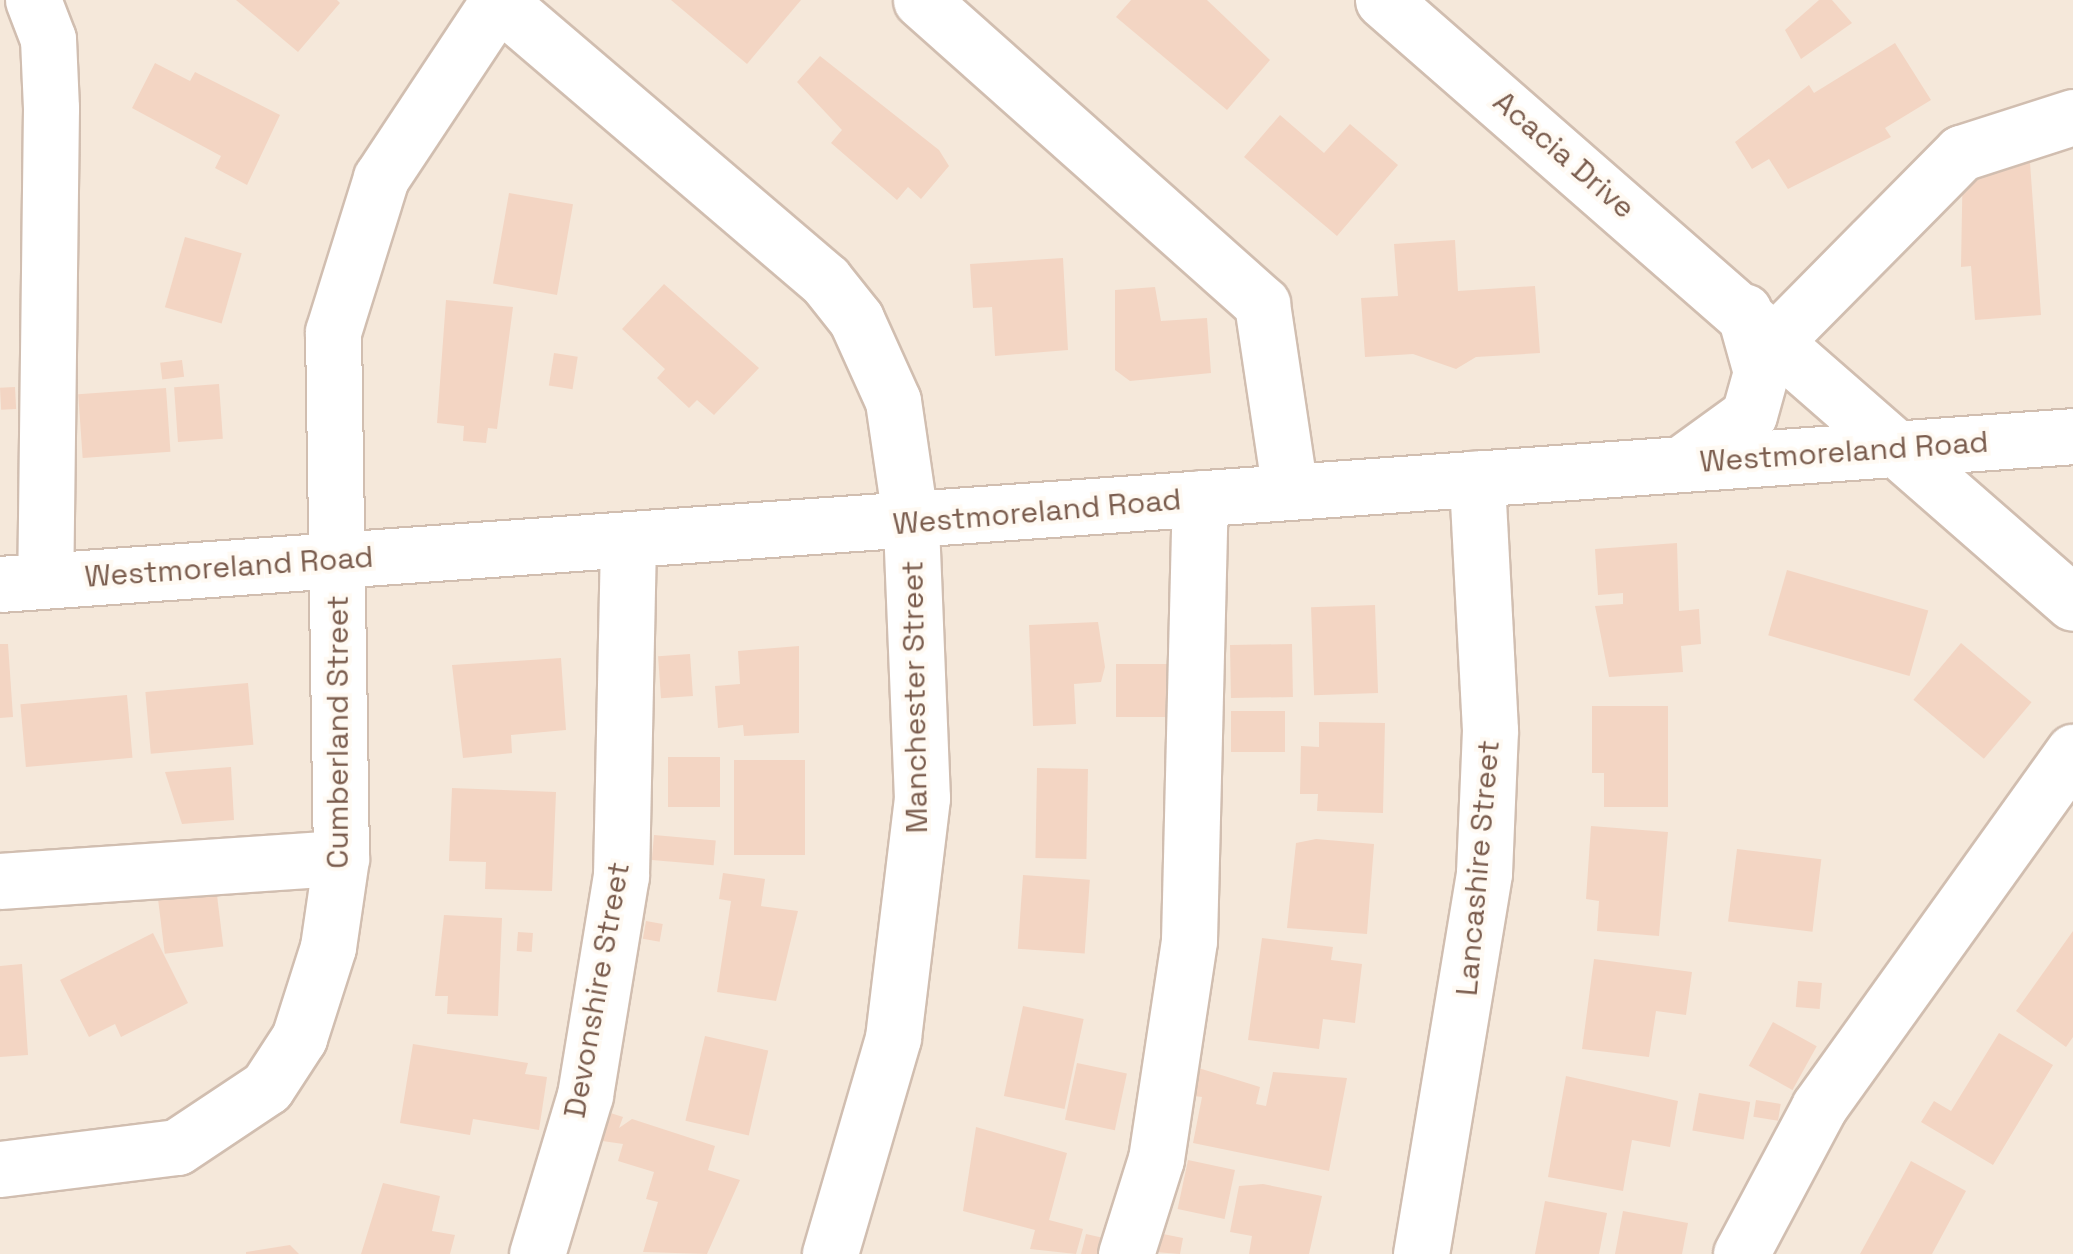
<!DOCTYPE html>
<style>
body{margin:0}
#map{position:relative;width:2073px;height:1254px;overflow:hidden;background:#fdf6ec;font-family:"Space Grotesk",sans-serif}
div>[style]{position:absolute}
[style*='--x']{left:calc(var(--x)*1px);top:calc(var(--y)*1px);width:calc(var(--w)*1px);rotate:calc(var(--a)*1deg)}
.residential>*{inset:0;background:#f5e8da;transform-origin:0 0}
.building>*{inset:0;background:#f3d5c3;transform-origin:0 0}
.roads{filter:drop-shadow(2px 0 #d1beb0) drop-shadow(-2px 0 #d1beb0) drop-shadow(0 2px #d1beb0) drop-shadow(0 -2px #d1beb0)}
.minor>*{height:55px;margin:-27.5px;padding:0 27.5px;transform-origin:27.5px;border-radius:27.5px;background:#fff}
span{translate:-50% -50%;white-space:nowrap;text-align:center;line-height:1.15;-webkit-text-stroke:8px #fffaf3;paint-order:stroke}
.street-label{font-size:30px;color:#7a5c4d}
</style>
<div id="map">
<div class="residential">
<div style="left:0;top:0;width:2073px;height:1254px"></div>
</div>
<div class="building">
<div style="clip-path:polygon(236px 0,337px 0,340px 3px,298px 52px)"></div>
<div style="clip-path:polygon(671px 0,801px 0,747px 64px)"></div>
<div style="clip-path:polygon(1131px 0,1207px 0,1270px 60px,1227px 110px,1116px 17px)"></div>
<div style="clip-path:polygon(1819px 0,1832px 0,1852px 23px,1801px 59px,1785px 30px)"></div>
<div style="clip-path:polygon(1895px 43px,1931px 100px,1885px 128px,1891px 137px,1788px 189px,1769px 159px,1752px 169px,1735px 142px,1809px 85px,1814px 93px)"></div>
<div style="clip-path:polygon(820px 56px,939px 150px,949px 166px,921px 199px,908px 187px,897px 200px,831px 143px,842px 130px,797px 82px)"></div>
<div style="clip-path:polygon(155px 63px,190px 81px,195px 72px,280px 115px,247px 185px,215px 168px,221px 156px,132px 108px)"></div>
<div style="clip-path:polygon(1280px 115px,1324px 153px,1350px 124px,1398px 165px,1337px 236px,1244px 157px)"></div>
<div style="clip-path:polygon(2029px 149px,2041px 315px,1975px 320px,1971px 266px,1961px 267px,1963px 153px)"></div>
<div style="left:509px;top:193px;width:65px;height:92px;rotate:10deg"></div>
<div style="left:185px;top:237px;width:59px;height:73px;rotate:16deg"></div>
<div style="clip-path:polygon(1455px 240px,1458px 291px,1535px 286px,1540px 353px,1476px 357px,1456px 369px,1413px 354px,1365px 357px,1361px 298px,1398px 296px,1394px 244px)"></div>
<div style="clip-path:polygon(1063px 258px,1068px 350px,995px 356px,992px 307px,973px 308px,970px 264px)"></div>
<div style="clip-path:polygon(664px 284px,759px 368px,714px 415px,697px 400px,689px 408px,657px 378px,665px 369px,622px 329px)"></div>
<div style="clip-path:polygon(1155px 287px,1161px 321px,1207px 318px,1211px 373px,1130px 381px,1115px 370px,1115px 290px)"></div>
<div style="clip-path:polygon(446px 300px,513px 307px,497px 429px,488px 428px,486px 443px,463px 441px,464px 426px,437px 423px)"></div>
<div style="left:554px;top:353px;width:24px;height:33px;rotate:9deg"></div>
<div style="left:182px;top:360px;width:17px;height:22px;rotate:83deg"></div>
<div style="left:219px;top:384px;width:55px;height:45px;rotate:86deg"></div>
<div style="left:15px;top:387px;width:22px;height:15px;rotate:87deg"></div>
<div style="left:166px;top:388px;width:64px;height:88px;rotate:86deg"></div>
<div style="clip-path:polygon(1677px 543px,1679px 611px,1699px 609px,1701px 644px,1681px 646px,1683px 672px,1609px 677px,1595px 606px,1623px 604px,1623px 593px,1598px 595px,1595px 549px)"></div>
<div style="left:1787px;top:570px;width:147px;height:68px;rotate:16deg"></div>
<div style="left:1375px;top:605px;width:88px;height:64px;rotate:88deg"></div>
<div style="clip-path:polygon(1098px 622px,1105px 667px,1101px 682px,1074px 684px,1076px 724px,1033px 726px,1029px 625px)"></div>
<div style="left:1961px;top:643px;width:92px;height:74px;rotate:40deg"></div>
<div style="clip-path:polygon(0 644px,8px 644px,13px 717px,0 718px)"></div>
<div style="left:1292px;top:644px;width:53px;height:62px;rotate:89deg"></div>
<div style="clip-path:polygon(799px 646px,799px 733px,744px 736px,743px 725px,718px 728px,715px 686px,740px 684px,738px 651px)"></div>
<div style="left:690px;top:654px;width:42px;height:32px;rotate:86deg"></div>
<div style="clip-path:polygon(561px 658px,566px 730px,511px 735px,512px 753px,463px 758px,452px 665px)"></div>
<div style="left:1116px;top:664px;width:54px;height:53px"></div>
<div style="left:248px;top:683px;width:62px;height:103px;rotate:85deg"></div>
<div style="left:127px;top:695px;width:63px;height:107px;rotate:85deg"></div>
<div style="clip-path:polygon(1592px 706px,1668px 706px,1668px 807px,1604px 807px,1604px 773px,1592px 773px)"></div>
<div style="left:1231px;top:711px;width:54px;height:41px"></div>
<div style="clip-path:polygon(1319px 722px,1385px 723px,1383px 813px,1317px 811px,1318px 794px,1300px 794px,1301px 746px,1319px 747px)"></div>
<div style="left:668px;top:757px;width:52px;height:50px"></div>
<div style="left:734px;top:760px;width:71px;height:95px"></div>
<div style="clip-path:polygon(231px 767px,234px 820px,182px 824px,165px 772px)"></div>
<div style="left:1037px;top:768px;width:51px;height:90px;rotate:1deg"></div>
<div style="clip-path:polygon(452px 788px,556px 792px,552px 891px,485px 889px,486px 862px,449px 861px)"></div>
<div style="clip-path:polygon(1591px 826px,1668px 832px,1659px 936px,1597px 931px,1599px 901px,1586px 899px)"></div>
<div style="left:654px;top:835px;width:62px;height:25px;rotate:5deg"></div>
<div style="clip-path:polygon(1316px 839px,1374px 844px,1367px 934px,1287px 928px,1296px 843px)"></div>
<div style="left:1737px;top:849px;width:85px;height:73px;rotate:7deg"></div>
<div style="clip-path:polygon(723px 873px,765px 879px,761px 906px,798px 911px,776px 1001px,717px 992px,731px 901px,719px 899px)"></div>
<div style="left:1023px;top:875px;width:67px;height:74px;rotate:4deg"></div>
<div style="left:216px;top:887px;width:60px;height:59px;rotate:83deg"></div>
<div style="clip-path:polygon(444px 915px,502px 918px,498px 1016px,447px 1014px,448px 996px,435px 996px)"></div>
<div style="left:646px;top:921px;width:17px;height:18px;rotate:10deg"></div>
<div style="clip-path:polygon(2073px 931px,2073px 1037px,2066px 1047px,2016px 1011px)"></div>
<div style="left:518px;top:932px;width:15px;height:19px;rotate:4deg"></div>
<div style="clip-path:polygon(153px 933px,188px 1003px,121px 1037px,115px 1024px,89px 1037px,60px 980px)"></div>
<div style="clip-path:polygon(1262px 938px,1333px 947px,1331px 960px,1362px 964px,1355px 1023px,1323px 1019px,1319px 1049px,1248px 1040px)"></div>
<div style="clip-path:polygon(1594px 959px,1692px 972px,1686px 1015px,1656px 1011px,1649px 1057px,1582px 1049px)"></div>
<div style="clip-path:polygon(22px 964px,28px 1055px,0 1057px,0 966px)"></div>
<div style="left:1798px;top:981px;width:24px;height:26px;rotate:5deg"></div>
<div style="left:1023px;top:1006px;width:62px;height:92px;rotate:12deg"></div>
<div style="left:1773px;top:1022px;width:50px;height:50px;rotate:29deg"></div>
<div style="clip-path:polygon(1999px 1033px,2053px 1065px,1993px 1165px,1921px 1122px,1934px 1101px,1951px 1111px)"></div>
<div style="left:705px;top:1036px;width:65px;height:87px;rotate:13deg"></div>
<div style="clip-path:polygon(413px 1044px,528px 1063px,525px 1074px,547px 1077px,539px 1130px,473px 1119px,470px 1135px,400px 1123px)"></div>
<div style="left:1077px;top:1063px;width:51px;height:58px;rotate:12deg"></div>
<div style="clip-path:polygon(1192px 1066px,1260px 1087px,1256px 1104px,1266px 1106px,1273px 1072px,1347px 1078px,1329px 1171px,1193px 1143px,1202px 1097px,1186px 1095px)"></div>
<div style="clip-path:polygon(1566px 1076px,1678px 1101px,1670px 1147px,1632px 1140px,1623px 1191px,1548px 1177px)"></div>
<div style="left:1699px;top:1093px;width:52px;height:38px;rotate:10deg"></div>
<div style="left:1756px;top:1100px;width:25px;height:17px;rotate:9deg"></div>
<div style="clip-path:polygon(598px 1109px,623px 1117px,619px 1128px,632px 1119px,715px 1146px,708px 1170px,740px 1180px,707px 1254px,643px 1252px,658px 1202px,646px 1199px,654px 1172px,618px 1161px,623px 1144px,589px 1139px)"></div>
<div style="clip-path:polygon(976px 1127px,1067px 1153px,1049px 1220px,1083px 1229px,1076px 1254px,1030px 1249px,1035px 1230px,963px 1211px)"></div>
<div style="left:1188px;top:1160px;width:48px;height:50px;rotate:12deg"></div>
<div style="clip-path:polygon(1911px 1161px,1966px 1191px,1932px 1254px,1860px 1254px)"></div>
<div style="clip-path:polygon(383px 1183px,440px 1196px,432px 1231px,455px 1235px,450px 1254px,361px 1254px)"></div>
<div style="clip-path:polygon(1263px 1184px,1322px 1196px,1309px 1254px,1249px 1254px,1252px 1236px,1230px 1232px,1239px 1186px)"></div>
<div style="clip-path:polygon(1545px 1201px,1607px 1213px,1599px 1254px,1535px 1254px)"></div>
<div style="clip-path:polygon(1623px 1211px,1688px 1223px,1682px 1254px,1615px 1254px)"></div>
<div style="clip-path:polygon(1158px 1233px,1183px 1238px,1180px 1254px,1155px 1252px)"></div>
<div style="clip-path:polygon(1086px 1234px,1108px 1239px,1104px 1254px,1081px 1254px)"></div>
<div style="clip-path:polygon(290px 1245px,299px 1254px,246px 1254px,246px 1252px)"></div>
</div>
<div class="roads">
<div class="minor">
<div style="--x:33;--y:0;--w:42;--a:69"></div>
<div style="--x:48;--y:39;--w:69;--a:87.5"></div>
<div style="--x:51;--y:108;--w:472;--a:90.7"></div>
<div style="--x:497;--y:0;--w:431;--a:40.5"></div>
<div style="--x:825;--y:280;--w:50;--a:51.5"></div>
<div style="--x:856;--y:319;--w:90;--a:65.7"></div>
<div style="--x:893;--y:401;--w:125;--a:81.7"></div>
<div style="--x:911;--y:525;--w:273;--a:87.7"></div>
<div style="--x:922;--y:798;--w:242;--a:96.9"></div>
<div style="--x:893;--y:1038;--w:225;--a:106.3"></div>
<div style="--x:921;--y:0;--w:457;--a:41.7"></div>
<div style="--x:1262;--y:304;--w:189;--a:81.5"></div>
<div style="--x:1383;--y:0;--w:916;--a:41.15"></div>
<div style="--x:1777;--y:339;--w:262;--a:-45.3"></div>
<div style="--x:1961;--y:153;--w:118;--a:-17.8"></div>
<div style="--x:1684;--y:462;--w:80;--a:-35.9"></div>
<div style="--x:1749;--y:415;--w:45;--a:-74.4"></div>
<div style="--x:1761;--y:372;--w:63;--a:-105.6"></div>
<div style="--x:0;--y:584;--w:2078;--a:-4.08"></div>
<div style="--x:0;--y:881;--w:342;--a:-3.9"></div>
<div style="--x:0;--y:1169;--w:178;--a:-7.1"></div>
<div style="--x:177;--y:1147;--w:108;--a:-33.7"></div>
<div style="--x:267;--y:1087;--w:59;--a:-56.9"></div>
<div style="--x:299;--y:1038;--w:96;--a:-72.3"></div>
<div style="--x:328;--y:947;--w:90;--a:-81.7"></div>
<div style="--x:341;--y:858;--w:526;--a:-90.87"></div>
<div style="--x:333;--y:332;--w:161;--a:-72.7"></div>
<div style="--x:381;--y:178;--w:214;--a:-56.5"></div>
<div style="--x:537;--y:1254;--w:166;--a:-73.2"></div>
<div style="--x:585;--y:1095;--w:222;--a:-80.7"></div>
<div style="--x:621;--y:876;--w:335;--a:-88.8"></div>
<div style="--x:1126;--y:1254;--w:100;--a:-72.5"></div>
<div style="--x:1156;--y:1159;--w:221;--a:-81.4"></div>
<div style="--x:1189;--y:940;--w:442;--a:-88.6"></div>
<div style="--x:1421;--y:1254;--w:386;--a:-80.6"></div>
<div style="--x:1484;--y:873;--w:143;--a:-87.6"></div>
<div style="--x:1490;--y:730;--w:252;--a:-93"></div>
<div style="--x:1741;--y:1254;--w:166;--a:-62"></div>
<div style="--x:1819;--y:1107;--w:437;--a:-54.4"></div>
</div>
</div>
<div class="street-label">
<span style="left:1564px;top:155px;rotate:41deg">Acacia Drive</span>
<span style="left:1844px;top:452px;rotate:-4deg">Westmoreland Road</span>
<span style="left:1037px;top:512px;rotate:-5deg">Westmoreland Road</span>
<span style="left:229px;top:567px;rotate:-4deg">Westmoreland Road</span>
<span style="left:915px;top:697px;rotate:-91deg">Manchester Street</span>
<span style="left:338px;top:732px;rotate:-90deg">Cumberland Street</span>
<span style="left:1478px;top:868px;rotate:-85deg">Lancashire Street</span>
<span style="left:597px;top:990px;rotate:-80deg">Devonshire Street</span>
</div>
</div>
